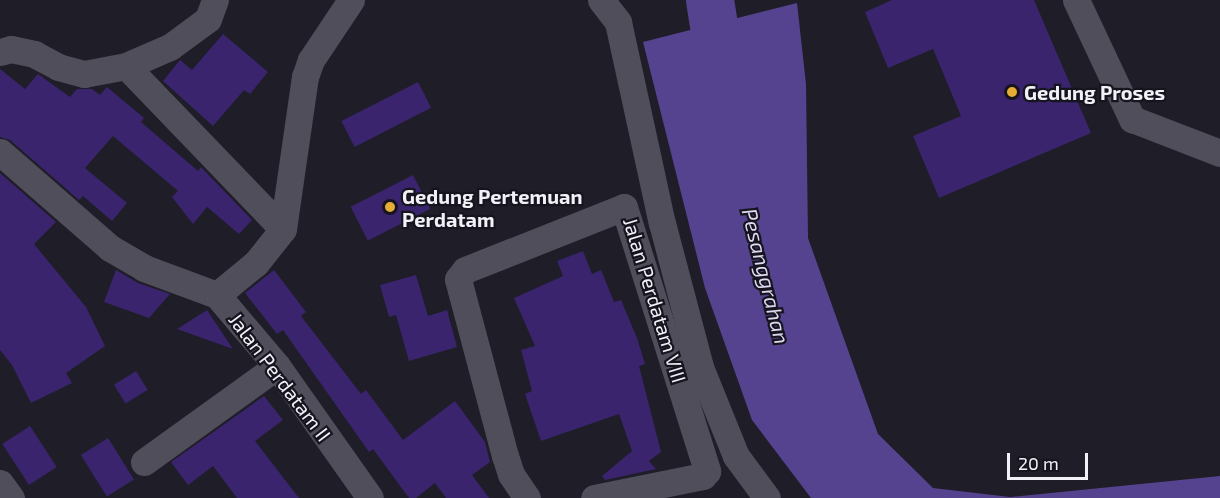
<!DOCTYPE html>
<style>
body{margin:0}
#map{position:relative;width:1220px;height:498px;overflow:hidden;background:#1f1d27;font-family:"Exo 2",sans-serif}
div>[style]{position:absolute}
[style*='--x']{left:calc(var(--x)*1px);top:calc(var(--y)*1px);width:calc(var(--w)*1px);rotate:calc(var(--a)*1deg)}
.water>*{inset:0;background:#564390}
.river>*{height:48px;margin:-24px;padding:0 24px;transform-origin:24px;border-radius:24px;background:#564390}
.building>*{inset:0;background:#39246d;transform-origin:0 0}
.minor>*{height:27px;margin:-13.5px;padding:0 13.5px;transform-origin:13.5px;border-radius:13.5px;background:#504e5a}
.dots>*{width:16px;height:16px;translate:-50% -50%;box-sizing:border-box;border:3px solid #16141e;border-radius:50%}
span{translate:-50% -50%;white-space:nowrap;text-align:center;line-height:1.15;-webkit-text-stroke:4.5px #16141e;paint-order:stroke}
.poi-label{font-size:20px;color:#f2f1f8;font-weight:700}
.left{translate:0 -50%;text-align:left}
.street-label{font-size:20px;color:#f2f1f8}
.water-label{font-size:21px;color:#dcd9f0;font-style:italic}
.scale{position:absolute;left:1007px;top:453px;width:81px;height:27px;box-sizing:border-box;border:3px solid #f2f1f8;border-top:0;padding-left:8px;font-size:18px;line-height:21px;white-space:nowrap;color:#f2f1f8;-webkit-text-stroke:4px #16141e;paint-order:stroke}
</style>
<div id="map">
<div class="water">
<div style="clip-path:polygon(797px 3px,806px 84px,808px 238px,878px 434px,933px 488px,1010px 497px,1220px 476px,1220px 498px,811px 498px,752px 420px,705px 288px,643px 42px)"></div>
</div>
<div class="river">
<div style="--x:710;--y:0;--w:90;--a:81.1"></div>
</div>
<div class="building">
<div style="clip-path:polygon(892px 0,1034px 0,1091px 133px,939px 198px,913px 136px,961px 116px,933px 49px,888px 68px,865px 12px)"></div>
<div style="clip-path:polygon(223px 34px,268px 72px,250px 94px,244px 90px,213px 126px,163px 81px,180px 60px,192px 70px)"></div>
<div style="clip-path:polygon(0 69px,25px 89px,38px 74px,70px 97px,77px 89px,92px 89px,100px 95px,107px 87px,144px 118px,141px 122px,198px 171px,201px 167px,252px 220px,239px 234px,207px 207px,193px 224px,172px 197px,178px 191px,113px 136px,85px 168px,127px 203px,112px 221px,83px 196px,79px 200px,10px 140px,0 137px)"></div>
<div style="left:418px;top:82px;width:29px;height:86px;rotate:63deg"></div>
<div style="clip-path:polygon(0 173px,56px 222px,34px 244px,86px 307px,105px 346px,66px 373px,72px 383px,31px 403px,12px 365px,0 350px)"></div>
<div style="left:413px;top:175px;width:38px;height:70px;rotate:63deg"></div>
<div style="clip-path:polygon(583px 251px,592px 274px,601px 270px,614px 302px,621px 300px,637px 338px,645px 364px,639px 366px,661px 452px,649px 461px,656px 469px,605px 480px,602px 476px,632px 451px,619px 414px,541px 441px,525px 394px,532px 391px,521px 350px,535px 346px,514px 298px,563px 276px,557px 261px)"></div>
<div style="clip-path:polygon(116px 270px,138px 283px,170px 294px,149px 318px,104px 302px)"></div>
<div style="clip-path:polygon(274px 270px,306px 312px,301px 316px,361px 394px,366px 390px,403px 440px,455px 401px,485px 442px,490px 462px,472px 475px,489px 498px,446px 498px,435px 483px,416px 498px,409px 498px,373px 449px,369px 452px,283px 330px,277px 334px,245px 293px)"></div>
<div style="clip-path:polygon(416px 275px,428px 316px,447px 310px,457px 347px,409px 361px,396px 315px,389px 317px,380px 285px)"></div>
<div style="clip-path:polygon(207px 310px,233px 349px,177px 329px)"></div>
<div style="left:136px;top:371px;width:22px;height:26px;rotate:58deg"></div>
<div style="clip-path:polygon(264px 396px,283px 420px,255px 441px,299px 498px,237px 498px,213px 466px,188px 485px,171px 462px)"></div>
<div style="left:30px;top:426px;width:49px;height:33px;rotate:57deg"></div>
<div style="left:108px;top:438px;width:49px;height:32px;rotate:58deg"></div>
</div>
<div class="minor">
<div style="--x:601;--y:0;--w:28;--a:52"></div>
<div style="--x:618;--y:22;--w:206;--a:77.7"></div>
<div style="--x:662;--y:223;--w:149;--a:75.2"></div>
<div style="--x:700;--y:367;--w:96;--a:68"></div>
<div style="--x:736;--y:456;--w:52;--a:53.6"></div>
<div style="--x:1076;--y:0;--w:132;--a:64.8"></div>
<div style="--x:1132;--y:119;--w:94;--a:21.1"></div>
<div style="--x:0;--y:52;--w:11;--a:-15"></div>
<div style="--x:11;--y:49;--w:24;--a:12"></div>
<div style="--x:34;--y:54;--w:27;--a:28"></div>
<div style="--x:58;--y:67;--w:27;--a:15"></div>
<div style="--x:84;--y:74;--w:43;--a:-10.8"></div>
<div style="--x:126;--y:66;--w:48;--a:-23.4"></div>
<div style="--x:170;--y:47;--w:47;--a:-36.4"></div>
<div style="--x:208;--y:19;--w:20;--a:-70"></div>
<div style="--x:126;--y:66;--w:226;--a:46.1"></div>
<div style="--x:0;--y:152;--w:146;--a:41.1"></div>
<div style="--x:110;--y:248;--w:39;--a:30"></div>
<div style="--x:144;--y:268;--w:78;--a:20.3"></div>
<div style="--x:217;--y:295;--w:93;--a:49.8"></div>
<div style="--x:277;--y:366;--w:161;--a:54.8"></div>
<div style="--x:217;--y:295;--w:50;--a:-39.4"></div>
<div style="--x:256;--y:263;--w:43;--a:-51.5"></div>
<div style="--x:283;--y:229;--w:154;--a:-81.8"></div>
<div style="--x:305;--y:77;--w:18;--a:-71"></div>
<div style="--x:311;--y:60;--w:72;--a:-56.3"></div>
<div style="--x:144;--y:462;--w:164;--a:-35.8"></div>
<div style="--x:0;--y:483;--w:19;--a:54"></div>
<div style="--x:527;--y:498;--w:29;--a:-124"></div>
<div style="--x:511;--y:474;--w:19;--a:-108"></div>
<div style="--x:505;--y:456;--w:183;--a:-104.9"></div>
<div style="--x:458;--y:279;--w:11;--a:-52"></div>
<div style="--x:465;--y:270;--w:171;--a:-21.6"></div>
<div style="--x:624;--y:207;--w:277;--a:72.5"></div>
<div style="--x:707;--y:471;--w:6;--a:129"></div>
<div style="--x:703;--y:476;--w:111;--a:168.6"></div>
</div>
<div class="dots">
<div style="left:1012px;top:92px;background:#e5ad35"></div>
<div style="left:390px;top:207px;background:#e5ad35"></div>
</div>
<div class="poi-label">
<span class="left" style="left:1024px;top:92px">Gedung Proses</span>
<span class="left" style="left:402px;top:208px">Gedung Pertemuan<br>Perdatam</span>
</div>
<div class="street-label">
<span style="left:655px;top:300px;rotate:73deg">Jalan Perdatam VIII</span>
<span style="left:280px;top:377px;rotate:53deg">Jalan Perdatam II</span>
</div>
<div class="water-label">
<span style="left:766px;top:276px;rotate:76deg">Pesanggrahan</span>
</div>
<div class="scale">20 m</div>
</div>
